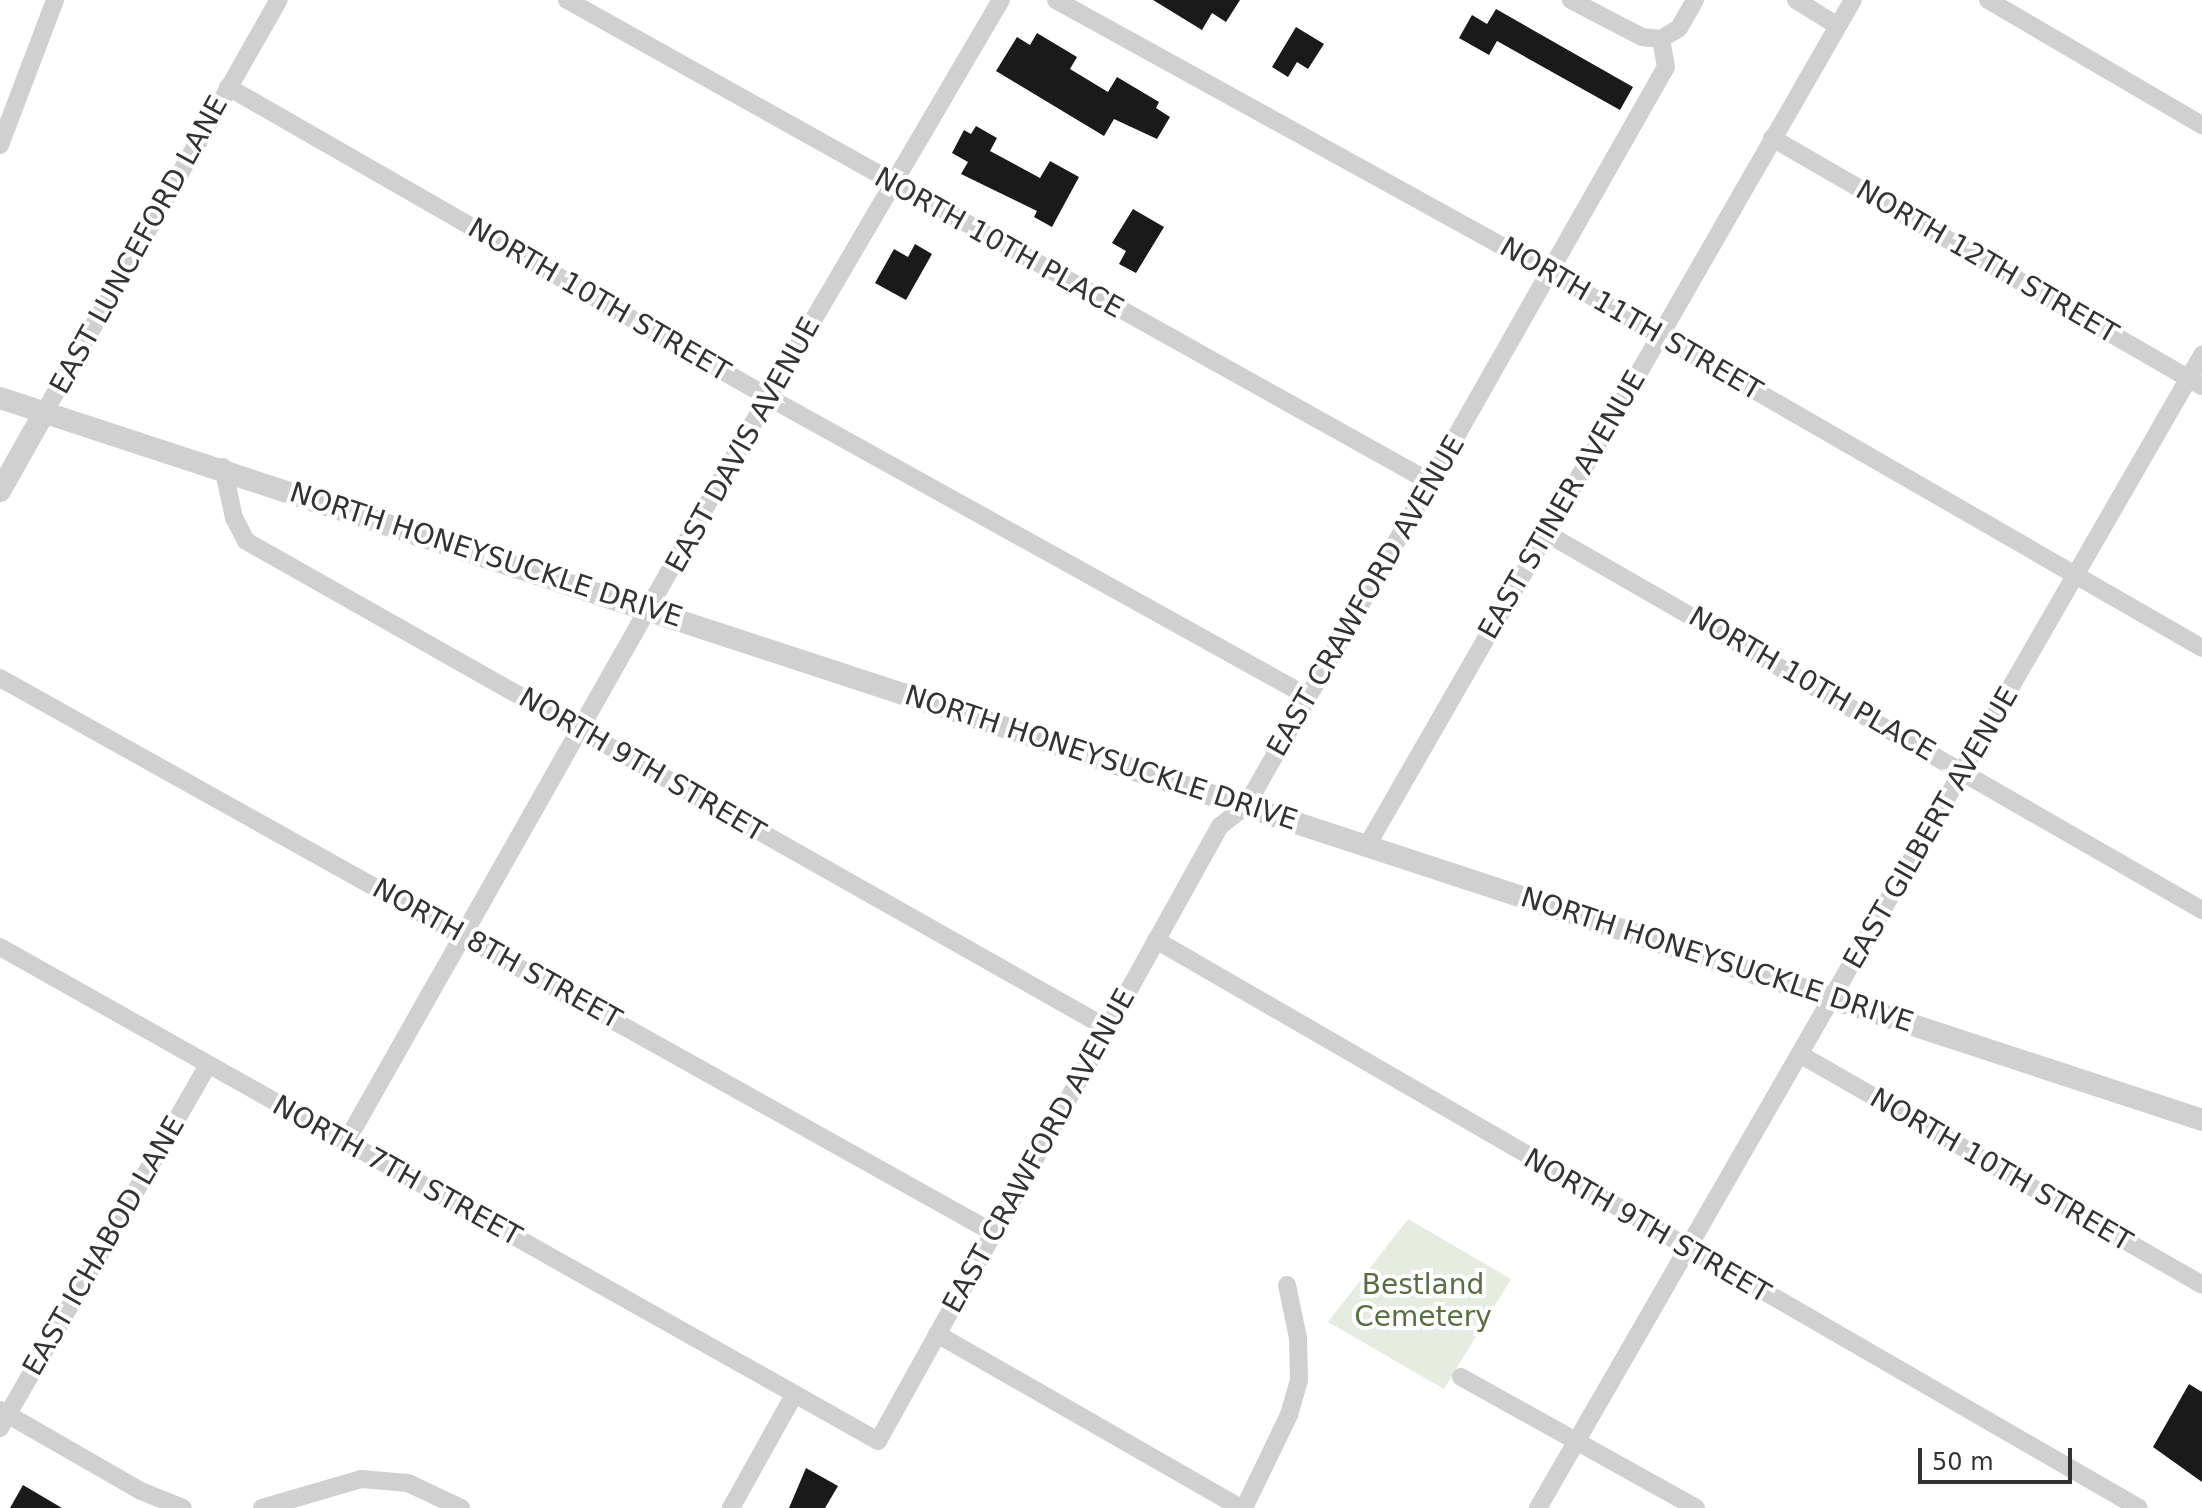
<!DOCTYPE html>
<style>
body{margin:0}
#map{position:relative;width:2202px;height:1508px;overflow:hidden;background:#fff;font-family:"DejaVu Sans",sans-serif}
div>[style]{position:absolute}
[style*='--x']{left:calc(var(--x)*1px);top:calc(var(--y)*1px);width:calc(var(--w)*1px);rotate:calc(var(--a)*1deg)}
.green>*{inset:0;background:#e6ecdf}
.building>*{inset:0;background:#1a1a1a}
.minor>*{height:18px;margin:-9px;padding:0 9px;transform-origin:9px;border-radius:9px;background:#d0d0d0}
.tertiary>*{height:22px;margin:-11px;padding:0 11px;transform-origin:11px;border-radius:11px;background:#d0d0d0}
span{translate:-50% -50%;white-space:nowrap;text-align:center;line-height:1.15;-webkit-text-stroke:8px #fff;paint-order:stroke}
.street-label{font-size:28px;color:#333}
.park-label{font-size:28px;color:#56703f}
.scale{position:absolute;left:1918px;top:1448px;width:154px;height:36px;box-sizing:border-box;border:4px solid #333;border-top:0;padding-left:10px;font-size:24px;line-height:28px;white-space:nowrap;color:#333;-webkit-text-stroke:6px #fff;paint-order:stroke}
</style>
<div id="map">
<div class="green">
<div style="clip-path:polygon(1408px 1219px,1511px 1279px,1444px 1389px,1328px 1322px)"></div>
</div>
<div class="building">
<div style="clip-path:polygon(1153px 0,1240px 0,1226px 22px,1212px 13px,1202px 30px)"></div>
<div style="clip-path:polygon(1496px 9px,1633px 87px,1620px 110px,1497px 41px,1489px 55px,1459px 38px,1472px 15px,1487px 24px)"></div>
<div style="clip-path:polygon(1296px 27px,1324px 44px,1308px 69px,1297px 62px,1288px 77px,1272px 67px)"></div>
<div style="clip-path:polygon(1037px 33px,1077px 57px,1070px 69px,1108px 92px,1117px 77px,1159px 102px,1156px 108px,1170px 117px,1157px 139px,1114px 119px,1104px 136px,996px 71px,1017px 37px,1030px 45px)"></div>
<div style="clip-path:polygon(976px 126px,997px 138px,990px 151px,1040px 178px,1050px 161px,1079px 177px,1052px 227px,1034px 217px,1037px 211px,961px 174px,968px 162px,952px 153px,964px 130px,971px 134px)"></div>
<div style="clip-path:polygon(1133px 209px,1164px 227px,1136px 273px,1119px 264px,1126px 251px,1112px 243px)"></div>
<div style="clip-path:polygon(915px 244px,932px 254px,906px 300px,875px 283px,894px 249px,908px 257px)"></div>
<div style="clip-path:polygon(2189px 1384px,2202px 1392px,2202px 1482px,2153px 1447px)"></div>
<div style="clip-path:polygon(806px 1468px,838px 1486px,825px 1508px,789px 1508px)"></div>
<div style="clip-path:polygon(23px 1485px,62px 1508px,10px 1508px)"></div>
</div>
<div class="minor">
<div style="--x:567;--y:0;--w:991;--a:29.18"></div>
<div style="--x:1056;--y:0;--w:565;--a:28.88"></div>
<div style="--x:1551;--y:273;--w:751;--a:29.94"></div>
<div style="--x:1571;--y:0;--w:80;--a:27.5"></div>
<div style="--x:1642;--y:37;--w:19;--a:6"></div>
<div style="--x:1796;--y:0;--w:49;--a:31.8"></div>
<div style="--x:1988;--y:0;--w:248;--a:30.3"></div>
<div style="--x:228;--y:87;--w:623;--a:29.86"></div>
<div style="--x:768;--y:397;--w:616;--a:29.02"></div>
<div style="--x:1772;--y:138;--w:496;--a:30"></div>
<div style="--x:0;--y:145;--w:155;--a:-69.2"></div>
<div style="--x:44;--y:413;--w:475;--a:-60.4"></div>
<div style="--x:223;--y:467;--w:52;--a:77.8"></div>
<div style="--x:234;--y:518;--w:26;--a:62"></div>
<div style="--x:246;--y:541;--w:989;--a:29.49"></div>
<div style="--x:1546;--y:533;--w:757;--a:29.89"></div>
<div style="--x:0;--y:678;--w:1138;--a:29.18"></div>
<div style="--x:1368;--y:844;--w:973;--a:-60.12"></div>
<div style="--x:1156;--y:940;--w:1135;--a:30.02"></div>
<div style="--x:0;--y:947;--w:1007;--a:29.36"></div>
<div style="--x:878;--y:1441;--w:704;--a:-60.92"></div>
<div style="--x:1220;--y:826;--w:33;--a:-38"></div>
<div style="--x:1246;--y:806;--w:850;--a:-60.39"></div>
<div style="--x:1666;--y:67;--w:28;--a:-100"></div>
<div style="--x:1661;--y:39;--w:21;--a:-31"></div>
<div style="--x:1679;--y:28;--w:32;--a:-60"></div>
<div style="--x:1801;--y:1055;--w:462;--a:29.8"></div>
<div style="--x:346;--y:1142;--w:856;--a:-60.47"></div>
<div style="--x:768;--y:397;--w:460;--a:-59.6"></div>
<div style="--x:937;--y:1334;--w:350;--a:29.8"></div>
<div style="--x:1461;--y:1377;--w:269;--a:29.1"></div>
<div style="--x:0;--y:1410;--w:163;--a:29.9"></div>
<div style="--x:141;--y:1491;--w:45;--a:22"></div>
<div style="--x:0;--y:1428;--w:418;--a:-60.2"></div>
<div style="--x:262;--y:1508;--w:103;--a:-16.3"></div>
<div style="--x:361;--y:1479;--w:47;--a:4.9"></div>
<div style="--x:408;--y:1483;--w:59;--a:25.3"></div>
<div style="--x:731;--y:1508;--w:129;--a:-60.9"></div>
<div style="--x:1244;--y:1508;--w:103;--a:-64.2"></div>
<div style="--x:1289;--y:1415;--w:37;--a:-74"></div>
<div style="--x:1299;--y:1379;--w:41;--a:-91.4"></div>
<div style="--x:1298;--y:1338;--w:54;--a:-101.7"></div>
<div style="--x:1538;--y:1508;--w:1331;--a:-60.06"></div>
</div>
<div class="tertiary">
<div style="--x:0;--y:398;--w:2317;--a:18.15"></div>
<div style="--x:0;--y:491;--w:90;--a:-60.6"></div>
</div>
<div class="street-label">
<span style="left:999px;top:243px;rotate:29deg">NORTH 10TH PLACE</span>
<span style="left:139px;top:245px;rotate:-61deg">EAST LUNCEFORD LANE</span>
<span style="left:1987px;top:262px;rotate:30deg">NORTH 12TH STREET</span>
<span style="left:599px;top:300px;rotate:30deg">NORTH 10TH STREET</span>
<span style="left:1631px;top:319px;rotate:30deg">NORTH 11TH STREET</span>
<span style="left:743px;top:445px;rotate:-61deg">EAST DAVIS AVENUE</span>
<span style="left:1562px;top:505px;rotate:-60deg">EAST STINER AVENUE</span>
<span style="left:486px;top:555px;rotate:18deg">NORTH HONEYSUCKLE DRIVE</span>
<span style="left:1366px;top:596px;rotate:-60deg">EAST CRAWFORD AVENUE</span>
<span style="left:1812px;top:684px;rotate:30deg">NORTH 10TH PLACE</span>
<span style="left:1101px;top:758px;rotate:18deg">NORTH HONEYSUCKLE DRIVE</span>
<span style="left:642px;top:765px;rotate:30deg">NORTH 9TH STREET</span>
<span style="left:1931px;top:828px;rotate:-60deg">EAST GILBERT AVENUE</span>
<span style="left:497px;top:954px;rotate:29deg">NORTH 8TH STREET</span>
<span style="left:1717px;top:960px;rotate:18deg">NORTH HONEYSUCKLE DRIVE</span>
<span style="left:1039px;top:1151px;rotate:-61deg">EAST CRAWFORD AVENUE</span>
<span style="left:2001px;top:1170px;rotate:30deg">NORTH 10TH STREET</span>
<span style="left:397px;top:1171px;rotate:29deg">NORTH 7TH STREET</span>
<span style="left:1647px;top:1226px;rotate:30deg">NORTH 9TH STREET</span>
<span style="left:104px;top:1246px;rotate:-60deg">EAST ICHABOD LANE</span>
</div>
<div class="park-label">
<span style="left:1423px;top:1301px">Bestland<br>Cemetery</span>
</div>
<div class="scale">50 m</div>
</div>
